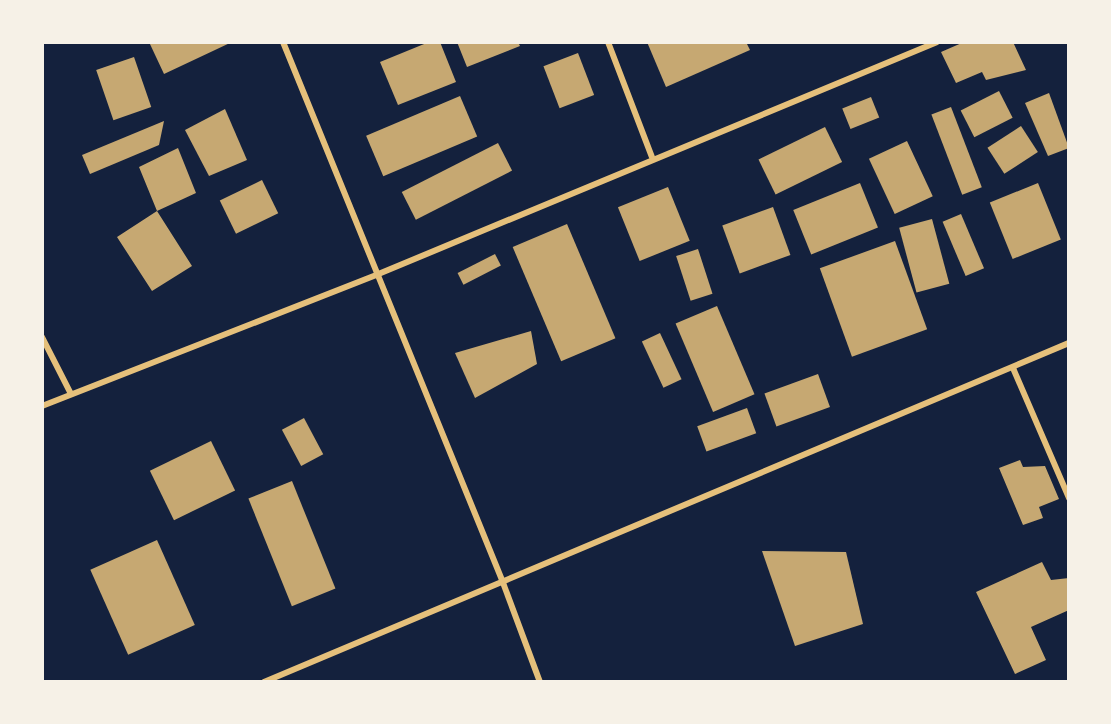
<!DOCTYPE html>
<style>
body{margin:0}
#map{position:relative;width:1111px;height:724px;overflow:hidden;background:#14213d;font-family:"Asap Condensed",sans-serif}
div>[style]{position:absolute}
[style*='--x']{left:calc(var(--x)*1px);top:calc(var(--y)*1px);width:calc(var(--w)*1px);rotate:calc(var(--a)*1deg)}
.building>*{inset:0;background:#c6a872;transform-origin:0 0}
.minor>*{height:6px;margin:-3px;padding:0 3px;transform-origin:3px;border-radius:3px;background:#e5c07b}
span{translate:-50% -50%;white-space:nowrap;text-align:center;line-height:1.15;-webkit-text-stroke:6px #f6f1e7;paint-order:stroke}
.frame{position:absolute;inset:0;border:44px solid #f6f1e7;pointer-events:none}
</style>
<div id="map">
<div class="building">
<div style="clip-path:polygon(149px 42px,232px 42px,164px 74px)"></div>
<div style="clip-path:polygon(429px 42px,440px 42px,456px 82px,398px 105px,380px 62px)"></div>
<div style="clip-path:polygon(457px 42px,518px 42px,520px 46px,467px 67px)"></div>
<div style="clip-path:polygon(647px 42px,746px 42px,750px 50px,666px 87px)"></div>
<div style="clip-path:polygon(964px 42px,1013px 42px,1026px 70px,986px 80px,982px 72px,956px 83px,941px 52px)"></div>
<div style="left:578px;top:53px;width:45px;height:37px;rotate:69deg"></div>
<div style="left:134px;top:57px;width:53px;height:40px;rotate:71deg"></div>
<div style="left:999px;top:91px;width:30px;height:43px;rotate:63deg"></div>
<div style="clip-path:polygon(1049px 93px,1069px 148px,1048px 156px,1025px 103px)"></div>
<div style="left:460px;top:96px;width:44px;height:102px;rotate:67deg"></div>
<div style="left:871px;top:97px;width:22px;height:31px;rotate:68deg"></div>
<div style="left:951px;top:107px;width:86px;height:21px;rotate:69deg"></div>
<div style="clip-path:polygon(225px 109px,247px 160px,209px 176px,185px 130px)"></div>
<div style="clip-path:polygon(164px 121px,159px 145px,90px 174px,82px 155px)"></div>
<div style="left:1021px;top:126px;width:31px;height:40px;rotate:57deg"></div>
<div style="left:825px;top:127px;width:39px;height:74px;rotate:64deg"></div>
<div style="left:907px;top:141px;width:61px;height:42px;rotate:65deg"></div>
<div style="left:498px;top:143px;width:31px;height:108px;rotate:63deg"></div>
<div style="clip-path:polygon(178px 148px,196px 193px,157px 211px,192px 266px,152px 291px,117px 237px,157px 211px,139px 167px)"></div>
<div style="left:262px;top:180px;width:37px;height:47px;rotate:64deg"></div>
<div style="left:860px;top:183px;width:48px;height:72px;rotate:68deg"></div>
<div style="left:1038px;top:183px;width:61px;height:52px;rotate:68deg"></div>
<div style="left:668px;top:187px;width:58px;height:54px;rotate:68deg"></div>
<div style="left:773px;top:207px;width:51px;height:54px;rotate:70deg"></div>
<div style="left:961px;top:214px;width:59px;height:20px;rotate:67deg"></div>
<div style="left:932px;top:219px;width:67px;height:34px;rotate:75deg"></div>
<div style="left:567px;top:224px;width:124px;height:59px;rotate:67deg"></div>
<div style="left:895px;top:241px;width:94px;height:80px;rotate:70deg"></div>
<div style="left:698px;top:249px;width:47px;height:23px;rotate:72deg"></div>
<div style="left:495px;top:254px;width:13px;height:42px;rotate:63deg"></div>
<div style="left:717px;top:306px;width:96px;height:45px;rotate:67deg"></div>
<div style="clip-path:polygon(531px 331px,537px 364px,475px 398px,455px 353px)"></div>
<div style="left:660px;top:333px;width:51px;height:20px;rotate:65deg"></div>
<div style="left:818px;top:374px;width:35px;height:57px;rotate:70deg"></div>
<div style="left:747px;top:408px;width:27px;height:53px;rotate:70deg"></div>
<div style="left:304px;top:418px;width:41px;height:25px;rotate:62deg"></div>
<div style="left:211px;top:441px;width:55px;height:68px;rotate:64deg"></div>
<div style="clip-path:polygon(1020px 460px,1023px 467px,1045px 466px,1059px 499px,1039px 507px,1043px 518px,1023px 525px,999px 468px)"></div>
<div style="left:292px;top:481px;width:116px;height:47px;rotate:68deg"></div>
<div style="left:157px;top:540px;width:93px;height:73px;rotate:66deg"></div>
<div style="clip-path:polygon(762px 551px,846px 552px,863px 624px,795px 646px)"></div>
<div style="clip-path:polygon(1042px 562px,1051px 580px,1069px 578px,1069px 610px,1031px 627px,1046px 660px,1015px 674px,976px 592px)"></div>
</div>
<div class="minor">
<div style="--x:283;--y:42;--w:581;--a:67.85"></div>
<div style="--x:502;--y:580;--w:109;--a:69.6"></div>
<div style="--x:608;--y:42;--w:123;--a:69.1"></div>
<div style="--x:42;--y:337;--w:64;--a:63"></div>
<div style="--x:1013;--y:368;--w:142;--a:66.7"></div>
<div style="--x:42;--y:406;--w:359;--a:-21.4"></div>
<div style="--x:376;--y:275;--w:607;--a:-22.55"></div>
<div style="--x:264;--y:682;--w:873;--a:-22.84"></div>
</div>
<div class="frame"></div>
</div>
